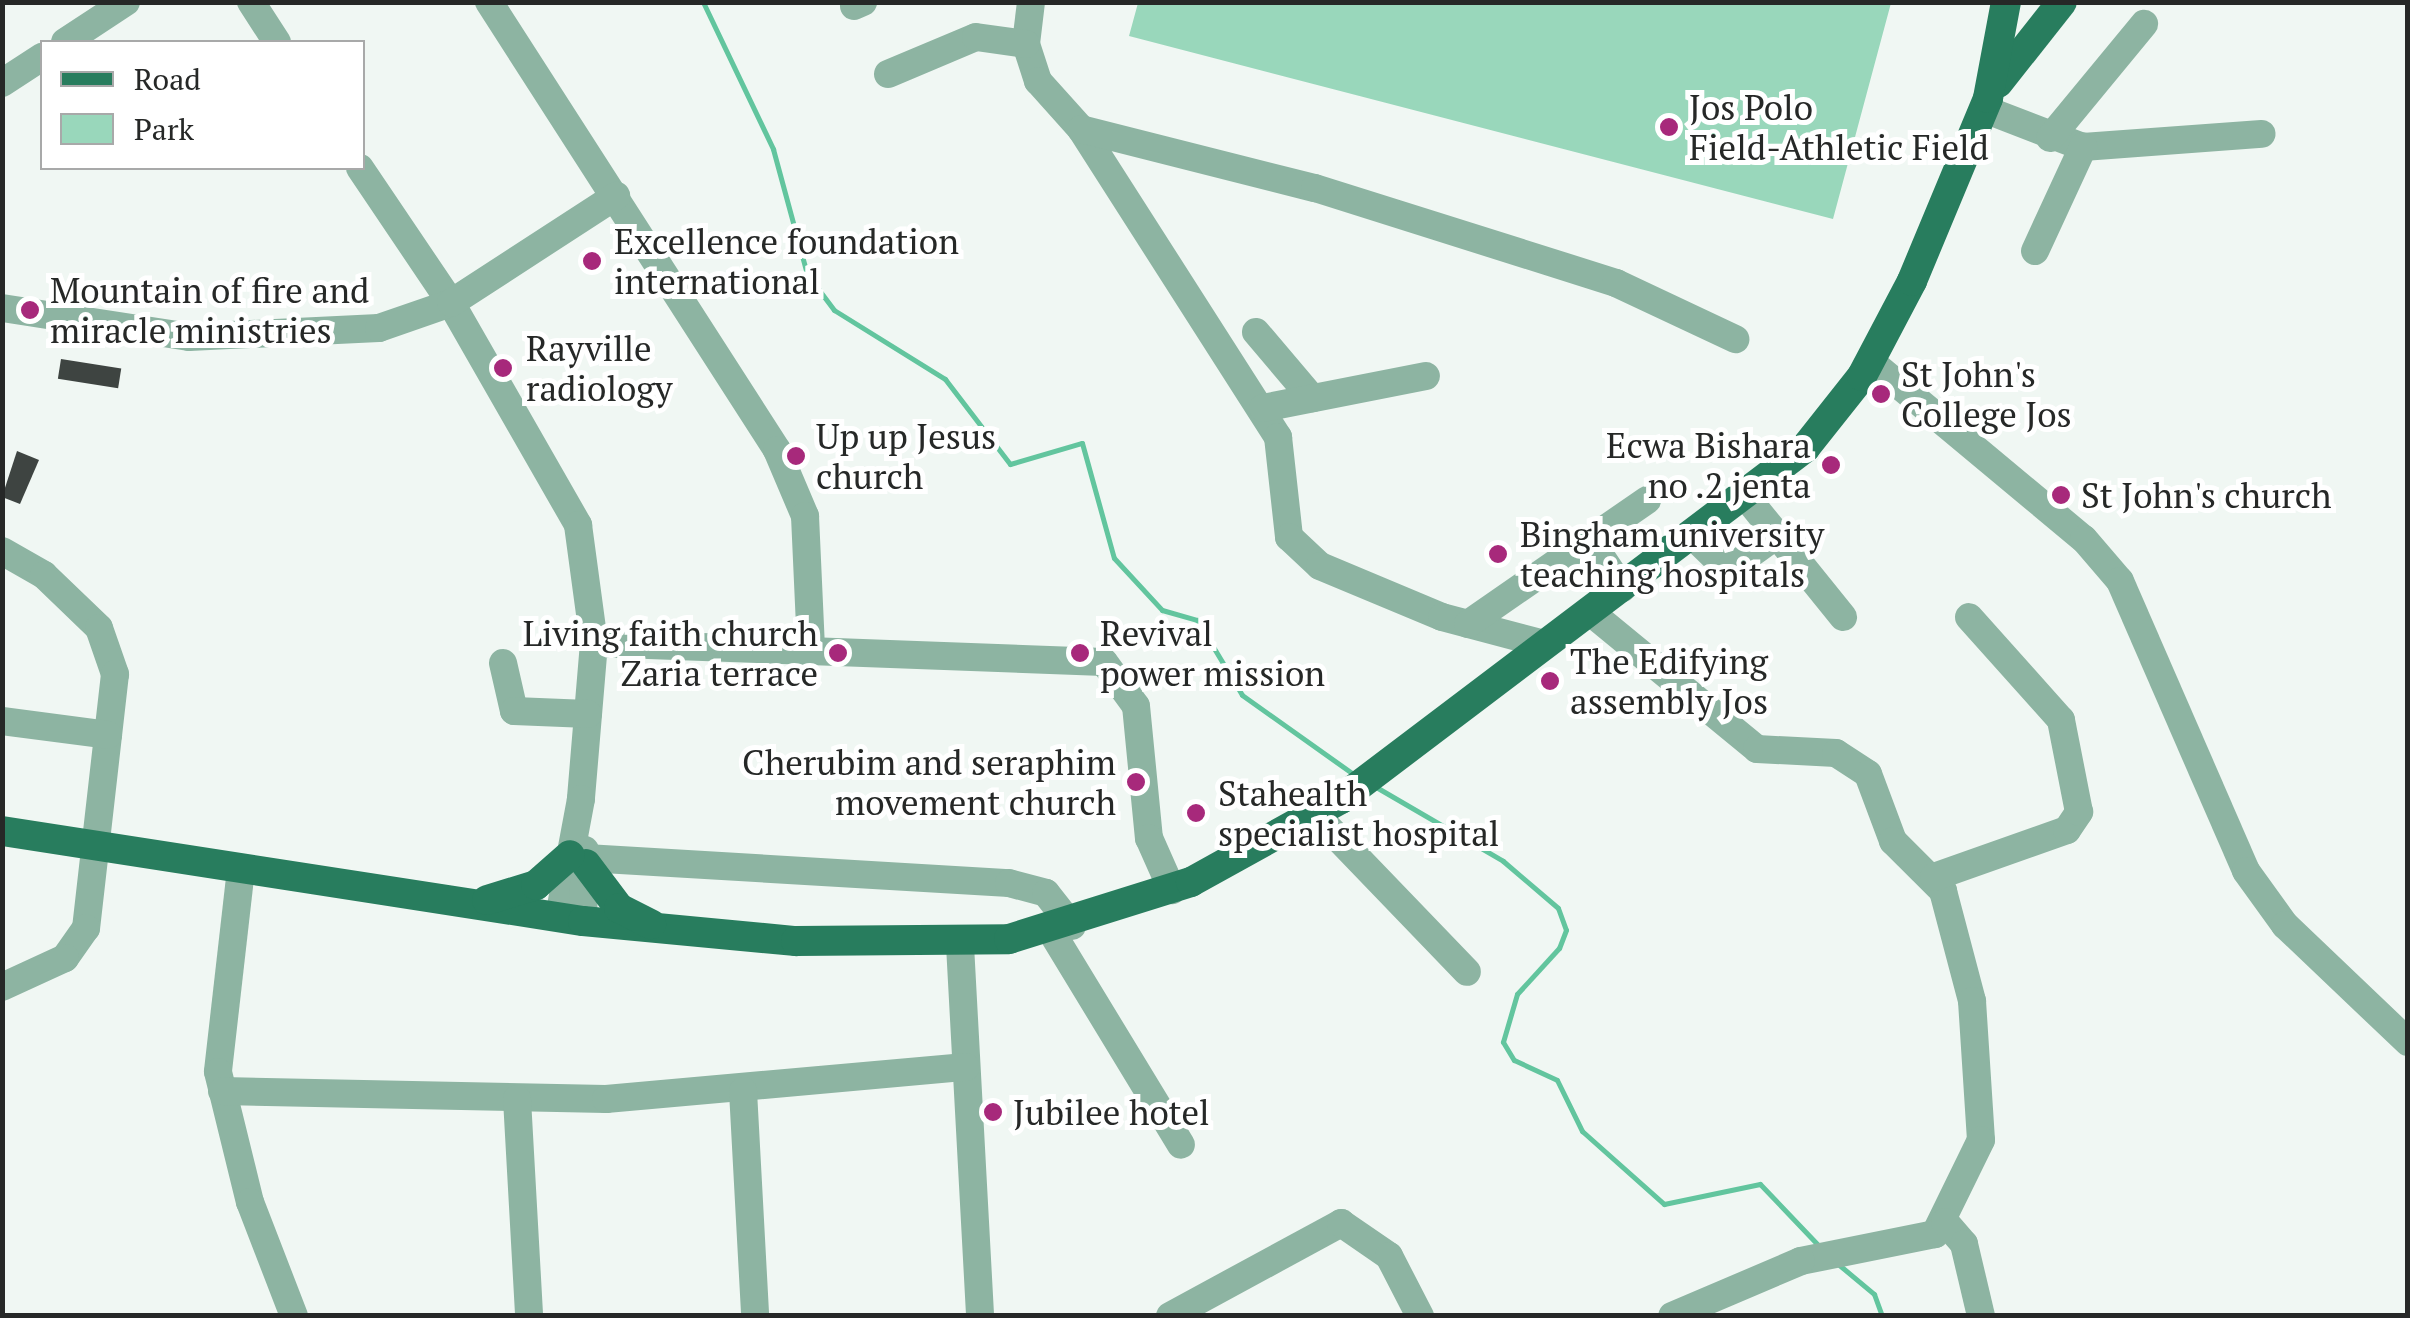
<!DOCTYPE html>
<style>
body{margin:0}
#map{position:relative;width:2410px;height:1318px;overflow:hidden;background:#f0f7f3;font-family:"PT Serif",serif}
div>[style]{position:absolute}
[style*='--x']{left:calc(var(--x)*1px);top:calc(var(--y)*1px);width:calc(var(--w)*1px);rotate:calc(var(--a)*1deg)}
.green>*{inset:0;background:#99d7bb}
.stream>*{height:5px;margin:-2.5px;padding:0 2.5px;transform-origin:2.5px;border-radius:2.5px;background:#62c59e}
.building>*{inset:0;background:#3e4441;transform-origin:0 0}
.minor>*{height:28px;margin:-14px;padding:0 14px;transform-origin:14px;border-radius:14px;background:#8db4a2}
.major>*{height:30px;margin:-15px;padding:0 15px;transform-origin:15px;border-radius:15px;background:#287d5e}
.dots>*{width:28px;height:28px;translate:-50% -50%;box-sizing:border-box;border:5px solid #fff;border-radius:50%}
span{translate:-50% -50%;white-space:nowrap;text-align:center;line-height:1.15;-webkit-text-stroke:10px #fff;paint-order:stroke}
.poi-label{font-size:35px;color:#262827}
.left{translate:0 -50%;text-align:left}
.right{translate:-100% -50%;text-align:right}
.frame{position:absolute;inset:0;border:5px solid #262827;pointer-events:none}
.legend{position:absolute;left:40px;top:40px;width:325px;height:130px;box-sizing:border-box;background:#fff;border:2px solid #a8a9a9;margin:0;padding:12px 18px;list-style:none;font-size:30px;color:#262827}
.legend li{display:flex;align-items:center;gap:20px;height:50px}
.legend b{width:50px;border:2px solid #a8a9a9}
</style>
<div id="map">
<div class="green">
<div style="clip-path:polygon(1138px 3px,1138px 2px,1891px 3px,1833px 219px,1129px 36px)"></div>
</div>
<div class="stream">
<div style="--x:703;--y:2;--w:163;--a:64.5"></div>
<div style="--x:773;--y:149;--w:130;--a:74.8"></div>
<div style="--x:807;--y:274;--w:45;--a:53.1"></div>
<div style="--x:834;--y:310;--w:131;--a:31.9"></div>
<div style="--x:945;--y:379;--w:107;--a:52.6"></div>
<div style="--x:1010;--y:464;--w:75;--a:-16.3"></div>
<div style="--x:1082;--y:443;--w:119;--a:74.5"></div>
<div style="--x:1114;--y:558;--w:71;--a:47.3"></div>
<div style="--x:1162;--y:610;--w:36;--a:16"></div>
<div style="--x:1197;--y:620;--w:87;--a:59"></div>
<div style="--x:1242;--y:695;--w:136;--a:35.4"></div>
<div style="--x:1376;--y:787;--w:147;--a:30.2"></div>
<div style="--x:1503;--y:861;--w:72;--a:40.5"></div>
<div style="--x:1558;--y:908;--w:23;--a:70"></div>
<div style="--x:1566;--y:930;--w:19;--a:111"></div>
<div style="--x:1559;--y:948;--w:62;--a:132.4"></div>
<div style="--x:1517;--y:994;--w:50;--a:106.3"></div>
<div style="--x:1503;--y:1042;--w:21;--a:59"></div>
<div style="--x:1514;--y:1060;--w:47;--a:24.9"></div>
<div style="--x:1557;--y:1080;--w:57;--a:63.9"></div>
<div style="--x:1582;--y:1131;--w:110;--a:41.7"></div>
<div style="--x:1664;--y:1204;--w:98;--a:-11.8"></div>
<div style="--x:1760;--y:1184;--w:86;--a:46.4"></div>
<div style="--x:1838;--y:1264;--w:47;--a:39.8"></div>
<div style="--x:1874;--y:1294;--w:23;--a:70"></div>
</div>
<div class="building">
<div style="left:61px;top:359px;width:61px;height:20px;rotate:9deg"></div>
<div style="clip-path:polygon(17px 451px,39px 460px,20px 504px,2px 497px)"></div>
</div>
<div class="minor">
<div style="--x:251;--y:2;--w:48;--a:57"></div>
<div style="--x:489;--y:2;--w:533;--a:57.26"></div>
<div style="--x:777;--y:450;--w:72;--a:67"></div>
<div style="--x:805;--y:516;--w:133;--a:87.4"></div>
<div style="--x:1031;--y:2;--w:42;--a:96.8"></div>
<div style="--x:1026;--y:44;--w:39;--a:72"></div>
<div style="--x:1038;--y:81;--w:64;--a:48.1"></div>
<div style="--x:1081;--y:129;--w:366;--a:57.4"></div>
<div style="--x:1278;--y:437;--w:101;--a:83.7"></div>
<div style="--x:1289;--y:537;--w:42;--a:43.1"></div>
<div style="--x:1320;--y:566;--w:132;--a:22.7"></div>
<div style="--x:1442;--y:617;--w:106;--a:14.8"></div>
<div style="--x:854;--y:6;--w:10;--a:-24"></div>
<div style="--x:65;--y:42;--w:73;--a:-33.3"></div>
<div style="--x:888;--y:74;--w:95;--a:-22.8"></div>
<div style="--x:976;--y:37;--w:50;--a:8"></div>
<div style="--x:2;--y:83;--w:48;--a:-33"></div>
<div style="--x:1984;--y:109;--w:106;--a:21"></div>
<div style="--x:2083;--y:147;--w:179;--a:-4.2"></div>
<div style="--x:1081;--y:129;--w:241;--a:14.2"></div>
<div style="--x:1315;--y:188;--w:316;--a:17.5"></div>
<div style="--x:1616;--y:283;--w:132;--a:25.2"></div>
<div style="--x:2050;--y:138;--w:148;--a:-50.5"></div>
<div style="--x:360;--y:168;--w:163;--a:56"></div>
<div style="--x:451;--y:303;--w:256;--a:60.2"></div>
<div style="--x:578;--y:525;--w:119;--a:82.3"></div>
<div style="--x:594;--y:643;--w:157;--a:94.8"></div>
<div style="--x:581;--y:799;--w:119;--a:100.6"></div>
<div style="--x:2035;--y:251;--w:115;--a:-65.2"></div>
<div style="--x:2;--y:308;--w:189;--a:8.8"></div>
<div style="--x:189;--y:337;--w:190;--a:-2.7"></div>
<div style="--x:379;--y:328;--w:76;--a:-19.1"></div>
<div style="--x:451;--y:303;--w:197;--a:-33"></div>
<div style="--x:1256;--y:332;--w:87;--a:49.7"></div>
<div style="--x:1870;--y:361;--w:278;--a:39.8"></div>
<div style="--x:2084;--y:539;--w:55;--a:49.4"></div>
<div style="--x:2120;--y:581;--w:316;--a:66.5"></div>
<div style="--x:2246;--y:871;--w:67;--a:54.2"></div>
<div style="--x:2285;--y:925;--w:170;--a:43.6"></div>
<div style="--x:1263;--y:408;--w:166;--a:-11.1"></div>
<div style="--x:1747;--y:498;--w:153;--a:51.1"></div>
<div style="--x:1694;--y:537;--w:47;--a:44.1"></div>
<div style="--x:1728;--y:570;--w:60;--a:-35.5"></div>
<div style="--x:1590;--y:540;--w:58;--a:56.3"></div>
<div style="--x:2;--y:551;--w:48;--a:29.7"></div>
<div style="--x:44;--y:575;--w:76;--a:43.9"></div>
<div style="--x:99;--y:628;--w:49;--a:70.8"></div>
<div style="--x:115;--y:674;--w:256;--a:96.5"></div>
<div style="--x:86;--y:928;--w:37;--a:125"></div>
<div style="--x:65;--y:958;--w:69;--a:155.3"></div>
<div style="--x:1589;--y:611;--w:217;--a:39.4"></div>
<div style="--x:1757;--y:749;--w:79;--a:2.9"></div>
<div style="--x:1836;--y:753;--w:38;--a:33"></div>
<div style="--x:1868;--y:774;--w:72;--a:69.5"></div>
<div style="--x:1893;--y:841;--w:71;--a:45"></div>
<div style="--x:1943;--y:891;--w:114;--a:75.2"></div>
<div style="--x:1972;--y:1001;--w:139;--a:86.3"></div>
<div style="--x:1981;--y:1140;--w:105;--a:116.1"></div>
<div style="--x:1935;--y:1234;--w:137;--a:168.6"></div>
<div style="--x:1801;--y:1261;--w:140;--a:156.9"></div>
<div style="--x:1468;--y:624;--w:218;--a:-34.7"></div>
<div style="--x:594;--y:643;--w:510;--a:2.13"></div>
<div style="--x:1104;--y:662;--w:54;--a:54"></div>
<div style="--x:1136;--y:706;--w:133;--a:84.4"></div>
<div style="--x:1149;--y:838;--w:57;--a:66.1"></div>
<div style="--x:503;--y:663;--w:49;--a:77.1"></div>
<div style="--x:514;--y:711;--w:74;--a:2.3"></div>
<div style="--x:2;--y:721;--w:107;--a:7.5"></div>
<div style="--x:1315;--y:814;--w:219;--a:46.1"></div>
<div style="--x:586;--y:858;--w:424;--a:3.4"></div>
<div style="--x:1009;--y:883;--w:38;--a:15"></div>
<div style="--x:1046;--y:893;--w:42;--a:51.8"></div>
<div style="--x:241;--y:869;--w:204;--a:96.5"></div>
<div style="--x:218;--y:1072;--w:134;--a:76.2"></div>
<div style="--x:250;--y:1202;--w:122;--a:68.9"></div>
<div style="--x:1934;--y:877;--w:141;--a:-19.5"></div>
<div style="--x:2067;--y:830;--w:22;--a:-56"></div>
<div style="--x:2079;--y:812;--w:94;--a:-101.1"></div>
<div style="--x:2061;--y:720;--w:138;--a:-131.8"></div>
<div style="--x:583;--y:921;--w:71;--a:-88.4"></div>
<div style="--x:1051;--y:931;--w:250;--a:58.7"></div>
<div style="--x:960;--y:945;--w:372;--a:86.9"></div>
<div style="--x:222;--y:1091;--w:384;--a:1.2"></div>
<div style="--x:606;--y:1099;--w:361;--a:-5.1"></div>
<div style="--x:743;--y:1091;--w:225;--a:86.9"></div>
<div style="--x:517;--y:1099;--w:217;--a:86.8"></div>
<div style="--x:1945;--y:1222;--w:29;--a:49"></div>
<div style="--x:1964;--y:1244;--w:74;--a:76.7"></div>
<div style="--x:1170;--y:1316;--w:195;--a:-28.5"></div>
<div style="--x:1341;--y:1223;--w:58;--a:34.5"></div>
<div style="--x:1389;--y:1256;--w:68;--a:62.7"></div>
</div>
<div class="major">
<div style="--x:1998;--y:83;--w:103;--a:-51.7"></div>
<div style="--x:2;--y:831;--w:588;--a:8.81"></div>
<div style="--x:583;--y:921;--w:214;--a:5.4"></div>
<div style="--x:796;--y:941;--w:213;--a:-0.5"></div>
<div style="--x:1009;--y:939;--w:191;--a:-17.4"></div>
<div style="--x:1191;--y:882;--w:171;--a:-29"></div>
<div style="--x:1341;--y:799;--w:582;--a:-37.11"></div>
<div style="--x:1805;--y:448;--w:92;--a:-51.6"></div>
<div style="--x:1862;--y:376;--w:107;--a:-62.2"></div>
<div style="--x:1912;--y:281;--w:198;--a:-67.4"></div>
<div style="--x:1988;--y:98;--w:98;--a:-79.4"></div>
<div style="--x:586;--y:864;--w:55;--a:53.1"></div>
<div style="--x:619;--y:908;--w:36;--a:27"></div>
<div style="--x:487;--y:900;--w:51;--a:-17"></div>
<div style="--x:536;--y:885;--w:45;--a:-41.4"></div>
</div>
<div class="dots">
<div style="left:1669px;top:127px;background:#a7297b"></div>
<div style="left:592px;top:261px;background:#a7297b"></div>
<div style="left:30px;top:310px;background:#a7297b"></div>
<div style="left:503px;top:368px;background:#a7297b"></div>
<div style="left:1881px;top:394px;background:#a7297b"></div>
<div style="left:796px;top:456px;background:#a7297b"></div>
<div style="left:1831px;top:465px;background:#a7297b"></div>
<div style="left:2061px;top:495px;background:#a7297b"></div>
<div style="left:1498px;top:554px;background:#a7297b"></div>
<div style="left:838px;top:653px;background:#a7297b"></div>
<div style="left:1080px;top:653px;background:#a7297b"></div>
<div style="left:1550px;top:681px;background:#a7297b"></div>
<div style="left:1136px;top:782px;background:#a7297b"></div>
<div style="left:1196px;top:813px;background:#a7297b"></div>
<div style="left:993px;top:1112px;background:#a7297b"></div>
</div>
<div class="poi-label">
<span class="left" style="left:1689px;top:127px">Jos Polo<br>Field-Athletic Field</span>
<span class="left" style="left:614px;top:261px">Excellence foundation<br>international</span>
<span class="left" style="left:50px;top:310px">Mountain of fire and<br>miracle ministries</span>
<span class="left" style="left:526px;top:368px">Rayville<br>radiology</span>
<span class="left" style="left:1901px;top:394px">St John's<br>College Jos</span>
<span class="left" style="left:816px;top:456px">Up up Jesus<br>church</span>
<span class="right" style="left:1811px;top:465px">Ecwa Bishara<br>no .2 jenta</span>
<span class="left" style="left:2081px;top:495px">St John's church</span>
<span class="left" style="left:1520px;top:554px">Bingham university<br>teaching hospitals</span>
<span class="right" style="left:818px;top:653px">Living faith church<br>Zaria terrace</span>
<span class="left" style="left:1100px;top:653px">Revival<br>power mission</span>
<span class="left" style="left:1570px;top:681px">The Edifying<br>assembly Jos</span>
<span class="right" style="left:1116px;top:782px">Cherubim and seraphim<br>movement church</span>
<span class="left" style="left:1218px;top:813px">Stahealth<br>specialist hospital</span>
<span class="left" style="left:1013px;top:1112px">Jubilee hotel</span>
</div>
<div class="frame"></div>
<ul class="legend">
<li><b style="height:12px;background:#287d5e"></b>Road</li>
<li><b style="height:28px;background:#99d7bb"></b>Park</li>
</ul>
</div>
